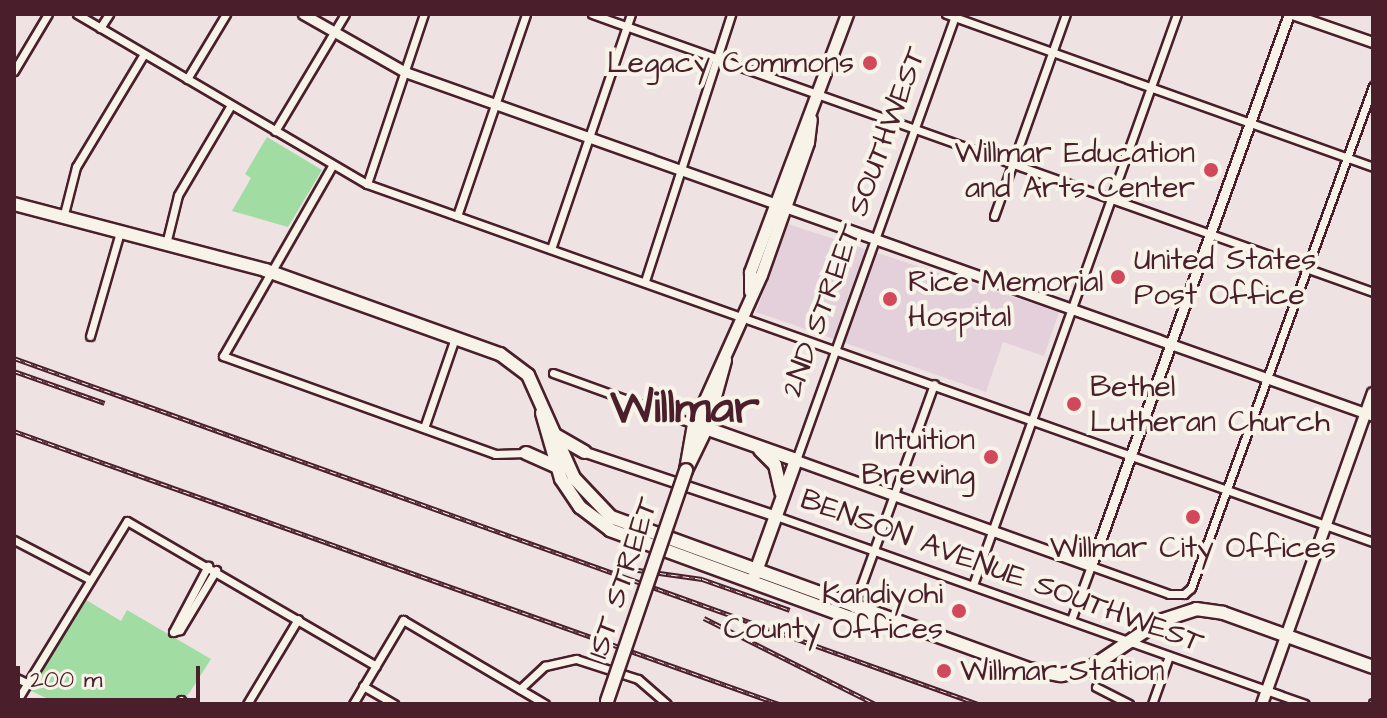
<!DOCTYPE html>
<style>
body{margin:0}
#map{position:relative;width:1387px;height:718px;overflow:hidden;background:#eee3e2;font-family:"Architects Daughter",sans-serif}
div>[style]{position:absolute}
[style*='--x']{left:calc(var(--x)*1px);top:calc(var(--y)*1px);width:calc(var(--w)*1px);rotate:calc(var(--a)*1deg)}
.built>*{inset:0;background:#e4d0da}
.green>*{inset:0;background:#a1dca3}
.roads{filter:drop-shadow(2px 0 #4a1f2b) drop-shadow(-2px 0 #4a1f2b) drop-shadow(0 2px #4a1f2b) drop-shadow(0 -2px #4a1f2b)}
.minor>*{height:7px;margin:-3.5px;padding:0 3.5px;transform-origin:3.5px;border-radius:3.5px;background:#f7f3e8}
.tertiary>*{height:9px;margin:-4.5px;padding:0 4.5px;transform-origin:4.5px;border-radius:4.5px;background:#f7f3e8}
.secondary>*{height:10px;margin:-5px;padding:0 5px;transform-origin:5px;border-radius:5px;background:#f7f3e8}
.primary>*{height:11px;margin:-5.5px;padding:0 5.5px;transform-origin:5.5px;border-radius:5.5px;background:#f7f3e8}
.trunk>*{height:12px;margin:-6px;padding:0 6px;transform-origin:6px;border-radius:6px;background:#f7f3e8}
.rail>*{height:5px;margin-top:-2.5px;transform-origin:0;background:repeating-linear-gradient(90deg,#f7f3e8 0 6px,#4a1f2b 0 12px);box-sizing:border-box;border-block:2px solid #4a1f2b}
.bridges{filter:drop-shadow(2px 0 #4a1f2b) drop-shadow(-2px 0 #4a1f2b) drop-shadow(0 2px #4a1f2b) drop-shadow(0 -2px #4a1f2b)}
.trunk-bridge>*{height:12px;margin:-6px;padding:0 6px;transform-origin:6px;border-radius:6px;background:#f7f3e8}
.dots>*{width:22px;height:22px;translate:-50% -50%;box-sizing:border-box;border:4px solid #f7f3e8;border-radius:50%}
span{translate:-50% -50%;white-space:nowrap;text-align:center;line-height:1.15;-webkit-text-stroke:8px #f7f3e8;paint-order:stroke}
.poi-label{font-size:30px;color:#4a1f2b}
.right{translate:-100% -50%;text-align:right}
.left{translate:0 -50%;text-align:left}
.street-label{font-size:30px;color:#4a1f2b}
.town-label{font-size:46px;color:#4a1f2b;font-weight:700}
.frame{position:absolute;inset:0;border:16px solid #4a1f2b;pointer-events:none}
.scale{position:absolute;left:16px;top:666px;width:184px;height:36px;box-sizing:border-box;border:4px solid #4a1f2b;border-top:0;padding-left:10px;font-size:24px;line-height:28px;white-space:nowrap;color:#4a1f2b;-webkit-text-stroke:6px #f7f3e8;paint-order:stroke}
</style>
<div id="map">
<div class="built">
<div style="clip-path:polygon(788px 224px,1059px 312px,1044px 356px,1003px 342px,986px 392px,756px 312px)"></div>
</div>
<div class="green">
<div style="clip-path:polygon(267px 137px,322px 170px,288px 227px,232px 211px,251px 178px,245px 174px)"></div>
<div style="clip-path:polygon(83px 598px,121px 621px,127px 610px,211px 659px,190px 692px,178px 704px,59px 704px,29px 690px)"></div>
</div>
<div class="roads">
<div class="minor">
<div style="--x:77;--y:14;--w:336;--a:30.4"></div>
<div style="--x:367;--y:184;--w:1068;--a:19.59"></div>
<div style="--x:592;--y:14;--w:829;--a:19.59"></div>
<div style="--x:946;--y:14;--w:454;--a:19.7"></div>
<div style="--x:100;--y:28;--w:17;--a:-57"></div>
<div style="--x:14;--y:71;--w:66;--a:-59.2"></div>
<div style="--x:187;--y:79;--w:76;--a:-59"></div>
<div style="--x:275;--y:131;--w:136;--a:-59.1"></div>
<div style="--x:332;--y:166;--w:219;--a:119.8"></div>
<div style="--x:223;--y:356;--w:289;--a:19.8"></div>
<div style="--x:495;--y:454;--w:31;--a:-2"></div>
<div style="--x:367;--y:184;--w:179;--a:-71.5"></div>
<div style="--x:457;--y:216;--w:213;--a:-71.1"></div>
<div style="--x:994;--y:216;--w:214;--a:-70.4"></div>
<div style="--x:63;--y:218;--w:53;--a:-75.7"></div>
<div style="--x:76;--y:167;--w:132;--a:-59"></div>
<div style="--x:166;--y:244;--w:50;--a:-76.2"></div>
<div style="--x:178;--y:195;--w:104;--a:-59.5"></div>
<div style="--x:551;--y:249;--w:248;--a:-71.2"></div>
<div style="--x:645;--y:281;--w:281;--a:-72.1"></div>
<div style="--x:90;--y:336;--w:108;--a:-73.9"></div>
<div style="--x:553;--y:373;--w:150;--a:19.9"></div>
<div style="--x:424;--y:428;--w:95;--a:-71"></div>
<div style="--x:796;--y:460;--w:474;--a:-70.3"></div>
<div style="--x:776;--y:516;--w:561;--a:19.56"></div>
<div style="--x:14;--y:540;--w:85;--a:27.5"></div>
<div style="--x:973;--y:585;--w:606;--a:-70.34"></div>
<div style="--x:853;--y:608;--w:238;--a:-70.1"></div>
<div style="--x:1071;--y:620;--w:58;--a:-69.7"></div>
<div style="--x:1091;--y:566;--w:83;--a:19.7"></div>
<div style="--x:1169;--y:594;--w:15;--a:0"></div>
<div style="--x:1184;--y:594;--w:9;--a:-41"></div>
<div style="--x:1191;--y:588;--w:534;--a:-70.07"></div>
<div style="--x:173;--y:632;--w:7;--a:-16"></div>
<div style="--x:180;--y:630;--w:70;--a:-59"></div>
<div style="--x:173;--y:632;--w:75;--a:-62.1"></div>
<div style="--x:14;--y:677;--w:14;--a:25"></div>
<div style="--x:363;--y:686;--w:36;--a:30"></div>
<div style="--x:1096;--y:687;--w:37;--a:27"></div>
<div style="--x:520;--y:689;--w:34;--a:-43"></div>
<div style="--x:545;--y:666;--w:32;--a:-13"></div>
<div style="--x:576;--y:659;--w:65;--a:17.9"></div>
<div style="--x:638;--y:679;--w:38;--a:41"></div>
<div style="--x:181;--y:700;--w:5;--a:53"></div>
<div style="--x:16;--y:702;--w:212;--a:-58.5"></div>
<div style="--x:127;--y:521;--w:288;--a:30.2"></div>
<div style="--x:247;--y:704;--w:99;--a:-59"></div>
<div style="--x:353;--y:704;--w:98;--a:-59.2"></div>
<div style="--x:403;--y:620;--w:165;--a:30.6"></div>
<div style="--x:1152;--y:704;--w:51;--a:-70.5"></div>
<div style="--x:1373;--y:704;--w:1;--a:-90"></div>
</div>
<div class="tertiary">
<div style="--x:303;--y:14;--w:117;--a:29.6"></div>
<div style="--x:405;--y:72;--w:1027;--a:19.56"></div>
<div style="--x:1292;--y:14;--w:86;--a:19.1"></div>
<div style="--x:585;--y:452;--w:201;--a:18.5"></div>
<div style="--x:796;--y:460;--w:313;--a:19.8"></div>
<div style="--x:1091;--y:566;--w:586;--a:-70.27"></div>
</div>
<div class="secondary">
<div style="--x:1262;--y:704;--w:330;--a:-70.4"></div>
</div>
<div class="primary">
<div style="--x:750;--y:291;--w:19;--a:-90"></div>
<div style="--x:750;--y:272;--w:276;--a:-69.4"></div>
<div style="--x:694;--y:424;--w:163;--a:-65.8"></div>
<div style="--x:761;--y:275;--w:141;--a:-70.5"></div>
<div style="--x:808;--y:142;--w:23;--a:-83"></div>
<div style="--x:706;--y:429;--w:72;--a:-74.6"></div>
</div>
<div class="trunk">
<div style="--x:14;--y:204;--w:260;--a:14.7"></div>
<div style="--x:265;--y:270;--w:250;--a:19.7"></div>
<div style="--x:500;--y:354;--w:35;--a:37"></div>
<div style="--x:528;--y:375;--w:113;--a:65.9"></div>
<div style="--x:574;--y:478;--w:54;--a:46.5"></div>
<div style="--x:611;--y:517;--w:445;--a:20"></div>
<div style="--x:1029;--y:669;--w:33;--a:11"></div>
<div style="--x:1061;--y:675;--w:26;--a:-11"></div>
<div style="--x:1087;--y:670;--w:88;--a:-33.9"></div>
<div style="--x:1160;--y:621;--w:38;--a:-18"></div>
<div style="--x:1196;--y:609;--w:27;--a:8"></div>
<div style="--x:1223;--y:613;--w:159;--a:19.8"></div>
<div style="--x:542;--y:413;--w:69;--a:73.9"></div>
<div style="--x:561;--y:479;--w:34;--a:56"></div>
<div style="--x:580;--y:507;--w:38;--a:37"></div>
<div style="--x:610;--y:530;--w:256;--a:20.1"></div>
<div style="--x:850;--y:618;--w:61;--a:11.3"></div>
<div style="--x:557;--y:436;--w:32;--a:30"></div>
<div style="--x:760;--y:450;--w:21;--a:45"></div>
<div style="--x:775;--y:465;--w:28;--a:77"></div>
<div style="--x:526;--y:453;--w:32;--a:24"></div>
<div style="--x:686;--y:470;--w:47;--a:-80.1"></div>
<div style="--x:694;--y:424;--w:108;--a:19.4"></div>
<div style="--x:796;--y:460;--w:121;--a:109.8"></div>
<div style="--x:686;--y:470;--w:46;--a:-64"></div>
<div style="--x:14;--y:701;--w:7;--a:27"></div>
</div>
</div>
<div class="rail">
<div style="--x:14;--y:358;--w:1024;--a:19.74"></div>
<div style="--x:14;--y:371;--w:96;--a:19.4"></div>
<div style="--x:14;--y:431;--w:812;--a:19.64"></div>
<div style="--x:624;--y:568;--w:79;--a:8"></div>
<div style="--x:702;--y:579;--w:93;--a:19.4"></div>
<div style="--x:704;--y:618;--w:191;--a:26.7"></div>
</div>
<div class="bridges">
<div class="trunk-bridge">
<div style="--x:607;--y:701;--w:244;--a:-71.1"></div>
</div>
</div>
<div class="dots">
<div style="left:870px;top:63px;background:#d1495b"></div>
<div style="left:1211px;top:170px;background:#d1495b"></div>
<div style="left:1118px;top:277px;background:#d1495b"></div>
<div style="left:890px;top:299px;background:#d1495b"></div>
<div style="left:1074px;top:404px;background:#d1495b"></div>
<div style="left:991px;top:457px;background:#d1495b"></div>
<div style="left:1193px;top:517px;background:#d1495b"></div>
<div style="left:959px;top:611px;background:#d1495b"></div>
<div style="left:944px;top:671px;background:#d1495b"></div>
</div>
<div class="poi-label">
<span class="right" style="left:854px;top:63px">Legacy Commons</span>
<span class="right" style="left:1195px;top:170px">Willmar Education<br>and Arts Center</span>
<span class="left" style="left:1134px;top:277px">United States<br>Post Office</span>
<span class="left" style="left:908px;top:299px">Rice Memorial<br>Hospital</span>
<span class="left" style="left:1090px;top:404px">Bethel<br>Lutheran Church</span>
<span class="right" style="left:975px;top:457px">Intuition<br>Brewing</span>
<span style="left:1193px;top:548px">Willmar City Offices</span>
<span class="right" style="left:943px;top:611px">Kandiyohi<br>County Offices</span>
<span class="left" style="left:960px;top:671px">Willmar Station</span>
</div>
<div class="street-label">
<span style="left:854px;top:222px;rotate:-70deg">2ND STREET SOUTHWEST</span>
<span style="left:1002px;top:571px;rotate:20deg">BENSON AVENUE SOUTHWEST</span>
<span style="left:623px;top:578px;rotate:-72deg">1ST STREET</span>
</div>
<div class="town-label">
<span style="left:685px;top:409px">Willmar</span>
</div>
<div class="frame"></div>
<div class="scale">200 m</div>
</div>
